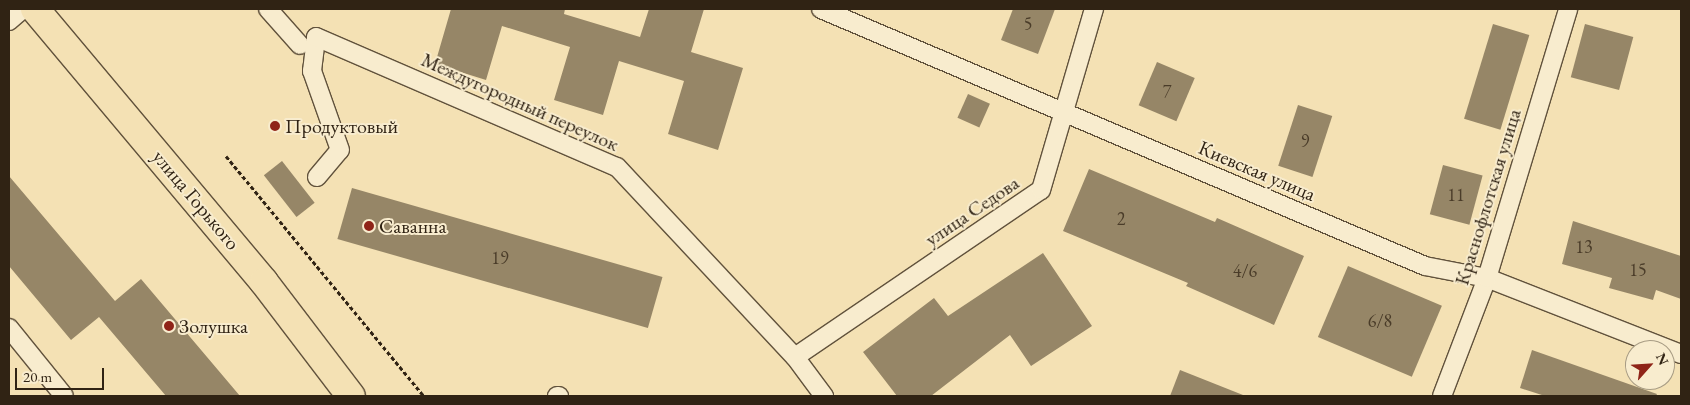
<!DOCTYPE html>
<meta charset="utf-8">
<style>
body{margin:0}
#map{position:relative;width:1690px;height:405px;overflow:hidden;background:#f4e1b4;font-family:"EB Garamond",serif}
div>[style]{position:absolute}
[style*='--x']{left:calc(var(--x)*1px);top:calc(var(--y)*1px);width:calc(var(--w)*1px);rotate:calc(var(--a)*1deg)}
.building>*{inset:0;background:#968667;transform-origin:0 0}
.path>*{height:3px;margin-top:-1.5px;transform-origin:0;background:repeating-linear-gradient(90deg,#302314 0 4px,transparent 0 6.5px)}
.roads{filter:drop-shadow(1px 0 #61523c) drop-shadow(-1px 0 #61523c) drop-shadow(0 1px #61523c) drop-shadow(0 -1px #61523c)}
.lane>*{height:18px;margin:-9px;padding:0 9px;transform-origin:9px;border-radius:9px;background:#f8ecce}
.primary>*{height:28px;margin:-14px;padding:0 14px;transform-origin:14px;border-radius:14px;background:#f4e1b4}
.dots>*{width:14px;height:14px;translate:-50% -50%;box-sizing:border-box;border:2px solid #f8ecce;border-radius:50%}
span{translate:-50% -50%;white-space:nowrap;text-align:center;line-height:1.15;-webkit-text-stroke:4px #f8ecce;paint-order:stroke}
.number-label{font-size:18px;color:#4a3c29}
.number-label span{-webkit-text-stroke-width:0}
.street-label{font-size:20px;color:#302314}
.poi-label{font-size:20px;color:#302314}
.left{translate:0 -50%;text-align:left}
.frame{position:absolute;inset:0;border:10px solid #302314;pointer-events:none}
.north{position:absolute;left:1625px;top:340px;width:50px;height:50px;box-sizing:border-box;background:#f8ecce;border:1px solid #a89c84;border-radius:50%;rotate:64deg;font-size:14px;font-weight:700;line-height:20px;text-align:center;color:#302314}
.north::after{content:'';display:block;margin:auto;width:18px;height:22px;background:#8f2418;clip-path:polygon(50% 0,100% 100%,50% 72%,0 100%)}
.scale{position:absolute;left:15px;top:368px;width:89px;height:22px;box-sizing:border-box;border:2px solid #302314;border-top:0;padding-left:6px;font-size:15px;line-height:18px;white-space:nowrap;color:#302314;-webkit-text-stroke:4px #f8ecce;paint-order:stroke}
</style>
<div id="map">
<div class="building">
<div style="clip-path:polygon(451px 9px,565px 9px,564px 14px,640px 37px,649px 9px,704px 9px,691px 52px,743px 68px,718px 150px,668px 134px,684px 81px,619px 61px,603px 115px,554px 100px,570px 47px,502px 26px,486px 80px,435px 64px)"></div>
<div style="clip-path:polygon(1013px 9px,1055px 9px,1038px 54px,1001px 40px)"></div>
<div style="left:1493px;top:24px;width:38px;height:99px;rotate:17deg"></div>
<div style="left:1585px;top:24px;width:50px;height:55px;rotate:15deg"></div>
<div style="left:1157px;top:62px;width:41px;height:47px;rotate:23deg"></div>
<div style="left:968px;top:94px;width:24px;height:26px;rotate:24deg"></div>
<div style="left:1298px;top:105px;width:36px;height:64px;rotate:18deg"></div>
<div style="left:282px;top:161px;width:53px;height:23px;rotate:52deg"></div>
<div style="left:1443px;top:165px;width:41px;height:51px;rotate:15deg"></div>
<div style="clip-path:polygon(1089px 169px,1215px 222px,1217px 218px,1304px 256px,1274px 325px,1186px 286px,1188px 283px,1063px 231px)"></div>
<div style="clip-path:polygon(9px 176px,115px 301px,141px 279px,240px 396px,166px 396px,99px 317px,71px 340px,9px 266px)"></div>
<div style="left:352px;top:188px;width:323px;height:53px;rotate:16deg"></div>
<div style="clip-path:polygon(1573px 221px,1681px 256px,1681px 299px,1656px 290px,1653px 300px,1609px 288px,1612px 278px,1562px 264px)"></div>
<div style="clip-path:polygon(1043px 253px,1092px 326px,1031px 366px,1010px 335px,931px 396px,897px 396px,863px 352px,934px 298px,948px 316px)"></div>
<div style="left:1348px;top:266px;width:102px;height:77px;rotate:23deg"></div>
<div style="clip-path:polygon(1532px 350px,1657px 394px,1656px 396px,1545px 396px,1520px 388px)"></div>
<div style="clip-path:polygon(1180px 370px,1243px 395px,1243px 396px,1170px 396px)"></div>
</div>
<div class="path">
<div style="--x:226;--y:156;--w:311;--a:50.5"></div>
</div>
<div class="roads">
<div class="lane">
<div style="--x:268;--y:9;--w:48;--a:48.4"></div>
<div style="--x:821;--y:9;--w:656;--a:23.05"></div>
<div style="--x:1425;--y:266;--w:63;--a:11"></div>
<div style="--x:1487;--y:278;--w:208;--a:21.4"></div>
<div style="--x:9;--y:21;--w:18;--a:-41"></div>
<div style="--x:317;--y:177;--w:35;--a:-50"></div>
<div style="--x:340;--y:150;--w:84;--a:-109.5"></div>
<div style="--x:312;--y:71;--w:34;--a:-83"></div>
<div style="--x:316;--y:37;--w:328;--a:23.4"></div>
<div style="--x:617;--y:167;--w:260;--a:46.9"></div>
<div style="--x:795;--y:357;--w:49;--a:53.4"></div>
<div style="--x:9;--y:328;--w:87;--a:51"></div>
<div style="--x:795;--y:357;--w:297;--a:-34.2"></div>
<div style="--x:1041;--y:190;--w:189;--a:-73.7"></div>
<div style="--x:557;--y:396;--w:2;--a:0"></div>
<div style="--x:1442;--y:396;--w:126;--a:-69.1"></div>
<div style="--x:1487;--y:278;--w:281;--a:-73.2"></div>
</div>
<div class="primary">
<div style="--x:35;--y:9;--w:356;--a:50"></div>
<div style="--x:264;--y:282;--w:143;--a:52.7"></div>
</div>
</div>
<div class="dots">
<div style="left:275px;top:126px;background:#8f2418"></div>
<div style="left:369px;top:226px;background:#8f2418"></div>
<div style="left:169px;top:326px;background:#8f2418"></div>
</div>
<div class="number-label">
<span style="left:1028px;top:24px">5</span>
<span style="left:1167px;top:92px">7</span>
<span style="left:1305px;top:141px">9</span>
<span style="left:1456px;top:195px">11</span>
<span style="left:1121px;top:219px">2</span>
<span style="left:1584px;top:247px">13</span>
<span style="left:500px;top:258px">19</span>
<span style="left:1638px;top:270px">15</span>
<span style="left:1245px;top:271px">4/6</span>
<span style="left:1380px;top:321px">6/8</span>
</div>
<div class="street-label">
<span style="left:520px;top:102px;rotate:24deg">Междугородный переулок</span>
<span style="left:1257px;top:171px;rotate:23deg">Киевская улица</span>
<span style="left:1488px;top:197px;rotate:-73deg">Краснофлотская улица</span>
<span style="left:196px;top:200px;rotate:50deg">улица Горького</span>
<span style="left:972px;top:211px;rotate:-34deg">улица Седова</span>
</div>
<div class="poi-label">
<span class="left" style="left:285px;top:126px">Продуктовый</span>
<span class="left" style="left:379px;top:226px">Саванна</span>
<span class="left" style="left:179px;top:326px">Золушка</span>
</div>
<div class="frame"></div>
<div class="north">N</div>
<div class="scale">20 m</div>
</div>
